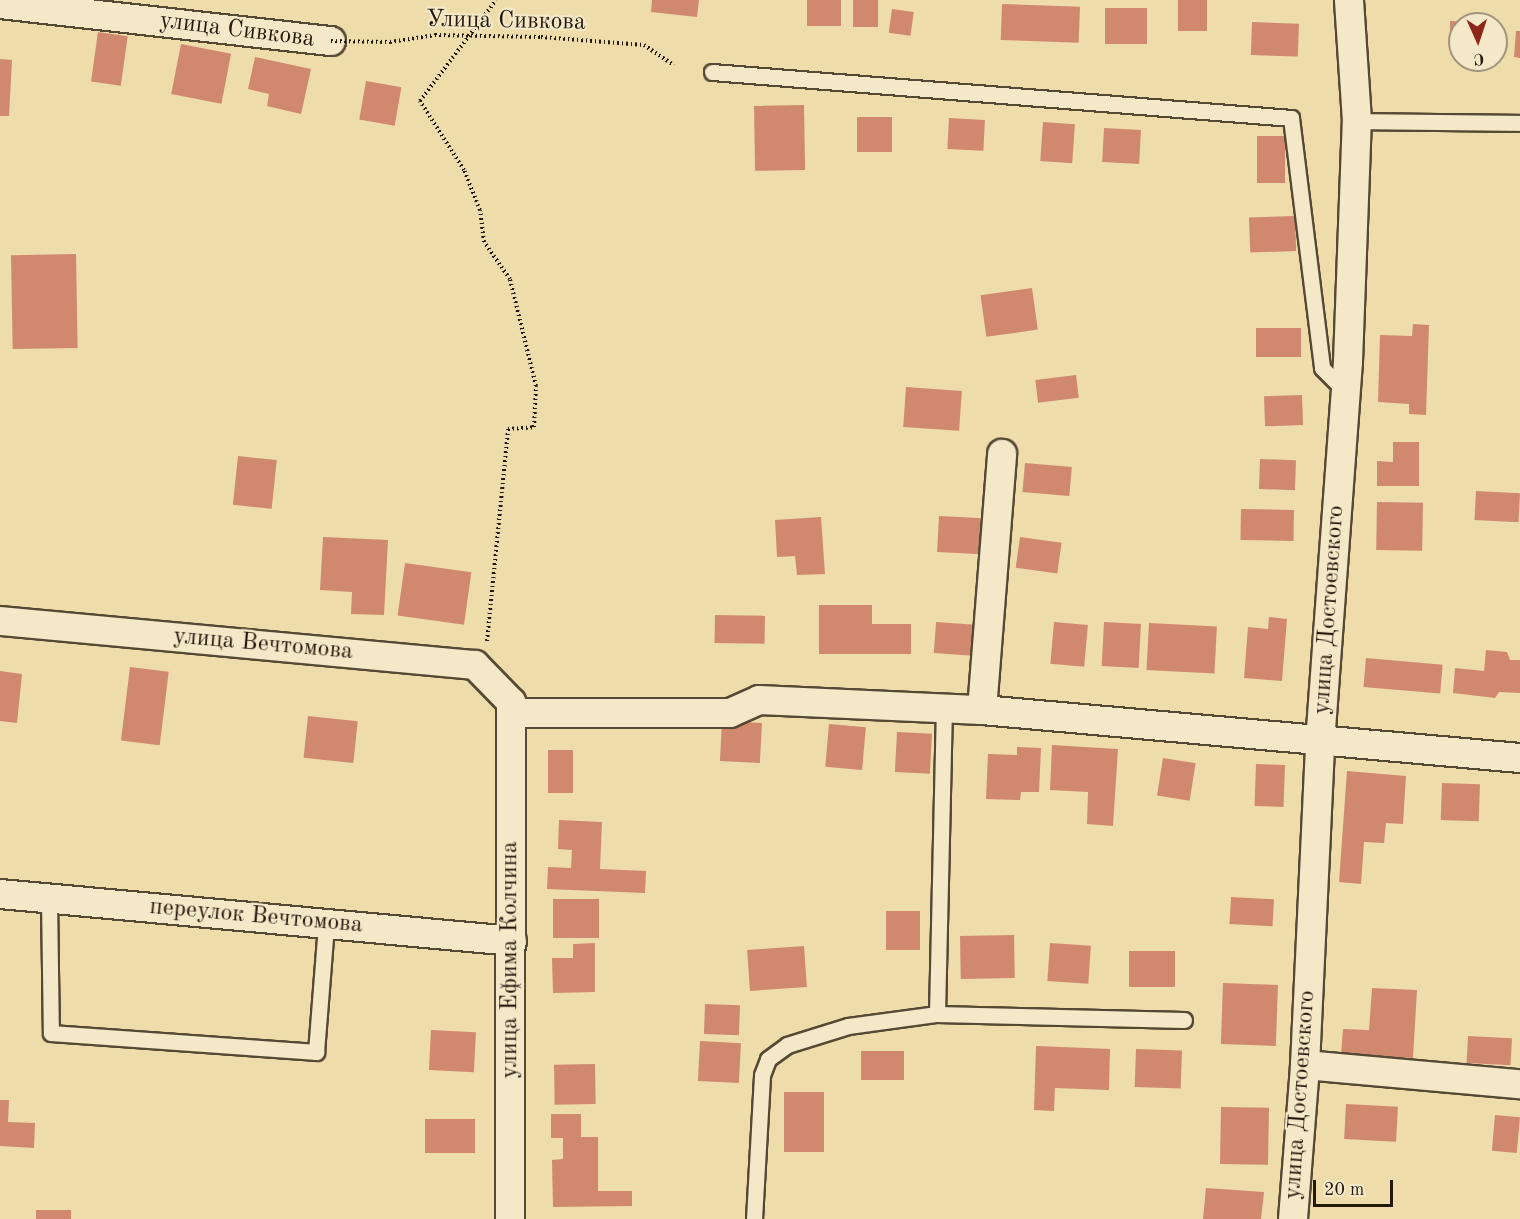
<!DOCTYPE html>
<meta charset="utf-8">
<style>
body{margin:0}
#map{position:relative;width:1520px;height:1219px;overflow:hidden;background:#eedcab;font-family:"Old Standard TT",serif}
div>[style]{position:absolute}
[style*='--x']{left:calc(var(--x)*1px);top:calc(var(--y)*1px);width:calc(var(--w)*1px);rotate:calc(var(--a)*1deg)}
.building>*{inset:0;background:#d0896f;transform-origin:0 0}
.path>*{height:4px;margin-top:-2px;transform-origin:0;background:repeating-linear-gradient(90deg,#23180c 0 1.5px,transparent 0 4.5px)}
.roads{filter:drop-shadow(2px 0 #564934) drop-shadow(-2px 0 #564934) drop-shadow(0 2px #564934) drop-shadow(0 -2px #564934)}
.lane>*{height:15px;margin:-7.5px;padding:0 7.5px;transform-origin:7.5px;border-radius:7.5px;background:#f4e8c8}
.street>*{height:28px;margin:-14px;padding:0 14px;transform-origin:14px;border-radius:14px;background:#f4e8c8}
.path-bridge>*{height:4px;margin-top:-2px;transform-origin:0;background:repeating-linear-gradient(90deg,#23180c 0 1.5px,transparent 0 4.5px)}
span{translate:-50% -50%;white-space:nowrap;text-align:center;line-height:1.15;-webkit-text-stroke:4.5px #f4e8c8;paint-order:stroke}
.street-label{font-size:24px;color:#23180c}
.north{position:absolute;left:1448px;top:12px;width:60px;height:60px;box-sizing:border-box;background:#f4e8c8;border:2px solid #a0957d;border-radius:50%;rotate:177deg;font-size:16px;font-weight:700;line-height:24px;text-align:center;color:#23180c}
.north::after{content:'';display:block;margin:auto;width:21px;height:27px;background:#8f2418;clip-path:polygon(50% 0,100% 100%,50% 72%,0 100%)}
.scale{position:absolute;left:1313px;top:1180px;width:80px;height:27px;box-sizing:border-box;border:3px solid #23180c;border-top:0;padding-left:8px;font-size:18px;line-height:21px;white-space:nowrap;color:#23180c;-webkit-text-stroke:4px #f4e8c8;paint-order:stroke}
</style>
<div id="map">
<div class="building">
<div style="clip-path:polygon(652px 0,699px 0,697px 17px,651px 12px)"></div>
<div style="left:807px;top:0;width:34px;height:26px"></div>
<div style="left:853px;top:0;width:25px;height:27px"></div>
<div style="left:1178px;top:0;width:29px;height:31px"></div>
<div style="left:1002px;top:4px;width:78px;height:36px;rotate:2deg"></div>
<div style="left:1105px;top:8px;width:42px;height:36px"></div>
<div style="left:892px;top:9px;width:22px;height:24px;rotate:8deg"></div>
<div style="clip-path:polygon(1450px 21px,1474px 22px,1460px 24px,1460px 54px,1450px 54px)"></div>
<div style="left:1252px;top:22px;width:47px;height:33px;rotate:2deg"></div>
<div style="clip-path:polygon(1516px 31px,1520px 31px,1520px 58px,1514px 57px)"></div>
<div style="left:98px;top:32px;width:30px;height:50px;rotate:8deg"></div>
<div style="left:181px;top:44px;width:51px;height:51px;rotate:11deg"></div>
<div style="clip-path:polygon(255px 57px,311px 69px,301px 114px,267px 106px,269px 94px,248px 89px)"></div>
<div style="clip-path:polygon(0 59px,12px 60px,9px 116px,0 116px)"></div>
<div style="left:366px;top:81px;width:36px;height:39px;rotate:10deg"></div>
<div style="left:804px;top:105px;width:65px;height:50px;rotate:89deg"></div>
<div style="left:857px;top:117px;width:35px;height:35px"></div>
<div style="left:949px;top:118px;width:36px;height:31px;rotate:3deg"></div>
<div style="left:1043px;top:122px;width:32px;height:39px;rotate:4deg"></div>
<div style="left:1104px;top:128px;width:37px;height:34px;rotate:3deg"></div>
<div style="left:1257px;top:136px;width:28px;height:47px"></div>
<div style="left:1295px;top:216px;width:35px;height:46px;rotate:88deg"></div>
<div style="left:76px;top:254px;width:94px;height:65px;rotate:89deg"></div>
<div style="left:1032px;top:288px;width:42px;height:52px;rotate:82deg"></div>
<div style="clip-path:polygon(1413px 324px,1429px 325px,1426px 415px,1409px 414px,1409px 404px,1378px 402px,1380px 335px,1412px 336px)"></div>
<div style="left:1256px;top:328px;width:45px;height:29px"></div>
<div style="left:1076px;top:375px;width:23px;height:41px;rotate:83deg"></div>
<div style="left:906px;top:387px;width:56px;height:40px;rotate:4deg"></div>
<div style="left:1302px;top:395px;width:30px;height:38px;rotate:88deg"></div>
<div style="clip-path:polygon(1393px 442px,1419px 442px,1419px 486px,1377px 486px,1377px 461px,1393px 462px)"></div>
<div style="left:238px;top:456px;width:39px;height:49px;rotate:6deg"></div>
<div style="left:1260px;top:459px;width:36px;height:30px;rotate:2deg"></div>
<div style="left:1025px;top:463px;width:47px;height:29px;rotate:5deg"></div>
<div style="left:1476px;top:491px;width:44px;height:29px;rotate:3deg"></div>
<div style="left:1377px;top:502px;width:46px;height:48px;rotate:1deg"></div>
<div style="left:1241px;top:509px;width:53px;height:31px;rotate:1deg"></div>
<div style="left:939px;top:516px;width:45px;height:36px;rotate:3deg"></div>
<div style="clip-path:polygon(821px 517px,825px 574px,797px 575px,795px 556px,777px 557px,775px 520px)"></div>
<div style="clip-path:polygon(323px 537px,388px 540px,384px 615px,351px 614px,352px 592px,320px 590px)"></div>
<div style="left:1020px;top:537px;width:42px;height:31px;rotate:8deg"></div>
<div style="left:405px;top:563px;width:67px;height:53px;rotate:8deg"></div>
<div style="clip-path:polygon(819px 605px,872px 605px,872px 624px,911px 624px,911px 654px,819px 654px)"></div>
<div style="left:715px;top:615px;width:50px;height:28px;rotate:1deg"></div>
<div style="clip-path:polygon(1269px 617px,1287px 619px,1282px 681px,1244px 678px,1248px 627px,1268px 629px)"></div>
<div style="left:936px;top:622px;width:39px;height:31px;rotate:4deg"></div>
<div style="left:1054px;top:622px;width:34px;height:42px;rotate:5deg"></div>
<div style="left:1104px;top:622px;width:37px;height:44px;rotate:3deg"></div>
<div style="left:1149px;top:623px;width:68px;height:47px;rotate:3deg"></div>
<div style="clip-path:polygon(1486px 650px,1507px 652px,1510px 660px,1520px 660px,1520px 693px,1499px 692px,1495px 698px,1453px 693px,1455px 668px,1484px 671px)"></div>
<div style="left:1366px;top:658px;width:77px;height:29px;rotate:5deg"></div>
<div style="left:130px;top:667px;width:39px;height:74px;rotate:7deg"></div>
<div style="clip-path:polygon(0 671px,22px 674px,17px 723px,0 721px)"></div>
<div style="left:308px;top:716px;width:50px;height:42px;rotate:6deg"></div>
<div style="left:722px;top:721px;width:40px;height:40px;rotate:3deg"></div>
<div style="left:829px;top:724px;width:37px;height:43px;rotate:5deg"></div>
<div style="left:897px;top:732px;width:35px;height:40px;rotate:3deg"></div>
<div style="clip-path:polygon(1052px 745px,1118px 749px,1113px 826px,1087px 824px,1088px 792px,1050px 790px)"></div>
<div style="clip-path:polygon(1017px 747px,1041px 748px,1039px 792px,1021px 792px,1020px 800px,986px 799px,988px 754px,1017px 755px)"></div>
<div style="left:548px;top:750px;width:25px;height:43px"></div>
<div style="left:1163px;top:758px;width:33px;height:38px;rotate:9deg"></div>
<div style="left:1256px;top:764px;width:29px;height:42px;rotate:2deg"></div>
<div style="clip-path:polygon(1347px 771px,1406px 776px,1403px 824px,1386px 823px,1384px 843px,1364px 842px,1361px 884px,1339px 882px)"></div>
<div style="left:1442px;top:783px;width:38px;height:37px;rotate:2deg"></div>
<div style="clip-path:polygon(559px 820px,602px 822px,600px 869px,646px 871px,645px 893px,547px 889px,548px 867px,571px 868px,572px 850px,558px 849px)"></div>
<div style="left:1231px;top:897px;width:43px;height:27px;rotate:3deg"></div>
<div style="left:553px;top:899px;width:46px;height:39px"></div>
<div style="left:886px;top:911px;width:34px;height:39px"></div>
<div style="left:1014px;top:935px;width:43px;height:54px;rotate:89deg"></div>
<div style="clip-path:polygon(595px 943px,595px 992px,553px 993px,552px 958px,573px 958px,573px 944px)"></div>
<div style="left:1050px;top:943px;width:41px;height:38px;rotate:4deg"></div>
<div style="left:804px;top:946px;width:41px;height:57px;rotate:86deg"></div>
<div style="left:1175px;top:951px;width:36px;height:46px;rotate:90deg"></div>
<div style="left:1223px;top:983px;width:55px;height:61px;rotate:2deg"></div>
<div style="clip-path:polygon(1372px 988px,1417px 990px,1413px 1058px,1341px 1054px,1343px 1029px,1369px 1030px)"></div>
<div style="left:705px;top:1004px;width:35px;height:30px;rotate:2deg"></div>
<div style="left:431px;top:1030px;width:45px;height:40px;rotate:3deg"></div>
<div style="left:1468px;top:1036px;width:44px;height:27px;rotate:3deg"></div>
<div style="left:700px;top:1041px;width:41px;height:40px;rotate:3deg"></div>
<div style="clip-path:polygon(1036px 1046px,1110px 1049px,1109px 1090px,1055px 1088px,1054px 1111px,1034px 1110px)"></div>
<div style="left:1136px;top:1049px;width:46px;height:38px;rotate:2deg"></div>
<div style="left:861px;top:1051px;width:43px;height:29px"></div>
<div style="left:595px;top:1064px;width:40px;height:41px;rotate:89deg"></div>
<div style="left:784px;top:1092px;width:40px;height:60px"></div>
<div style="clip-path:polygon(0 1100px,9px 1100px,8px 1122px,35px 1123px,34px 1148px,0 1146px)"></div>
<div style="left:1346px;top:1104px;width:52px;height:35px;rotate:3deg"></div>
<div style="left:1221px;top:1107px;width:48px;height:57px;rotate:1deg"></div>
<div style="clip-path:polygon(551px 1114px,581px 1114px,581px 1137px,598px 1137px,598px 1191px,632px 1191px,632px 1206px,553px 1207px,552px 1160px,563px 1159px,563px 1138px,551px 1138px)"></div>
<div style="left:1495px;top:1115px;width:25px;height:36px;rotate:5deg"></div>
<div style="left:425px;top:1119px;width:50px;height:34px"></div>
<div style="clip-path:polygon(1206px 1188px,1264px 1192px,1261px 1219px,1203px 1219px)"></div>
<div style="left:36px;top:1210px;width:35px;height:9px"></div>
</div>
<div class="path">
<div style="--x:487;--y:641;--w:213;--a:-84.3"></div>
<div style="--x:508;--y:429;--w:26;--a:-4"></div>
<div style="--x:534;--y:427;--w:41;--a:-87.2"></div>
<div style="--x:536;--y:386;--w:110;--a:-103.7"></div>
<div style="--x:510;--y:279;--w:45;--a:-125.1"></div>
<div style="--x:484;--y:242;--w:32;--a:-97"></div>
<div style="--x:480;--y:210;--w:43;--a:-111.8"></div>
<div style="--x:464;--y:170;--w:82;--a:-122.5"></div>
<div style="--x:420;--y:101;--w:126;--a:-53"></div>
</div>
<div class="roads">
<div class="lane">
<div style="--x:712;--y:72;--w:581;--a:4.54"></div>
<div style="--x:1291;--y:118;--w:252;--a:82.9"></div>
<div style="--x:1322;--y:368;--w:34;--a:45"></div>
<div style="--x:1357;--y:121;--w:163;--a:0.7"></div>
<div style="--x:49;--y:898;--w:135;--a:89.2"></div>
<div style="--x:51;--y:1033;--w:266;--a:4.1"></div>
<div style="--x:316;--y:1052;--w:128;--a:-85.5"></div>
<div style="--x:937;--y:1014;--w:305;--a:-88.7"></div>
<div style="--x:754;--y:1219;--w:144;--a:-86.8"></div>
<div style="--x:762;--y:1075;--w:17;--a:-69"></div>
<div style="--x:768;--y:1059;--w:24;--a:-36"></div>
<div style="--x:787;--y:1045;--w:64;--a:-17.3"></div>
<div style="--x:848;--y:1026;--w:90;--a:-7.7"></div>
<div style="--x:937;--y:1014;--w:247;--a:1.4"></div>
</div>
<div class="street">
<div style="--x:0;--y:4;--w:333;--a:6.4"></div>
<div style="--x:0;--y:621;--w:477;--a:5.3"></div>
<div style="--x:475;--y:665;--w:52;--a:45.8"></div>
<div style="--x:511;--y:702;--w:517;--a:90.11"></div>
<div style="--x:982;--y:710;--w:257;--a:-85.5"></div>
<div style="--x:511;--y:713;--w:219;--a:0"></div>
<div style="--x:730;--y:713;--w:32;--a:-24"></div>
<div style="--x:759;--y:700;--w:223;--a:2.6"></div>
<div style="--x:982;--y:710;--w:540;--a:5.1"></div>
<div style="--x:0;--y:894;--w:514;--a:5.24"></div>
<div style="--x:1305;--y:1065;--w:216;--a:5.1"></div>
<div style="--x:1293;--y:1219;--w:154;--a:-85.5"></div>
<div style="--x:1305;--y:1065;--w:322;--a:-87.3"></div>
<div style="--x:1320;--y:743;--w:382;--a:-85.8"></div>
<div style="--x:1348;--y:362;--w:241;--a:-87.9"></div>
<div style="--x:1357;--y:121;--w:121;--a:-93.8"></div>
</div>
</div>
<div class="path-bridge">
<div style="--x:331;--y:41;--w:59;--a:1"></div>
<div style="--x:390;--y:42;--w:46;--a:-8.8"></div>
<div style="--x:435;--y:35;--w:106;--a:1.1"></div>
<div style="--x:541;--y:37;--w:103;--a:4.4"></div>
<div style="--x:644;--y:45;--w:36;--a:34"></div>
</div>
<div class="street-label">
<span style="left:506px;top:22px;rotate:1deg">Улица Сивкова</span>
<span style="left:237px;top:31px;rotate:7deg">улица Сивкова</span>
<span style="left:1330px;top:610px;rotate:-86deg">улица Достоевского</span>
<span style="left:263px;top:645px;rotate:5deg">улица Вечтомова</span>
<span style="left:256px;top:917px;rotate:5deg">переулок Вечтомова</span>
<span style="left:511px;top:960px;rotate:-90deg">улица Ефима Колчина</span>
<span style="left:1301px;top:1095px;rotate:-86deg">улица Достоевского</span>
</div>
<div class="north">С</div>
<div class="scale">20 m</div>
</div>
